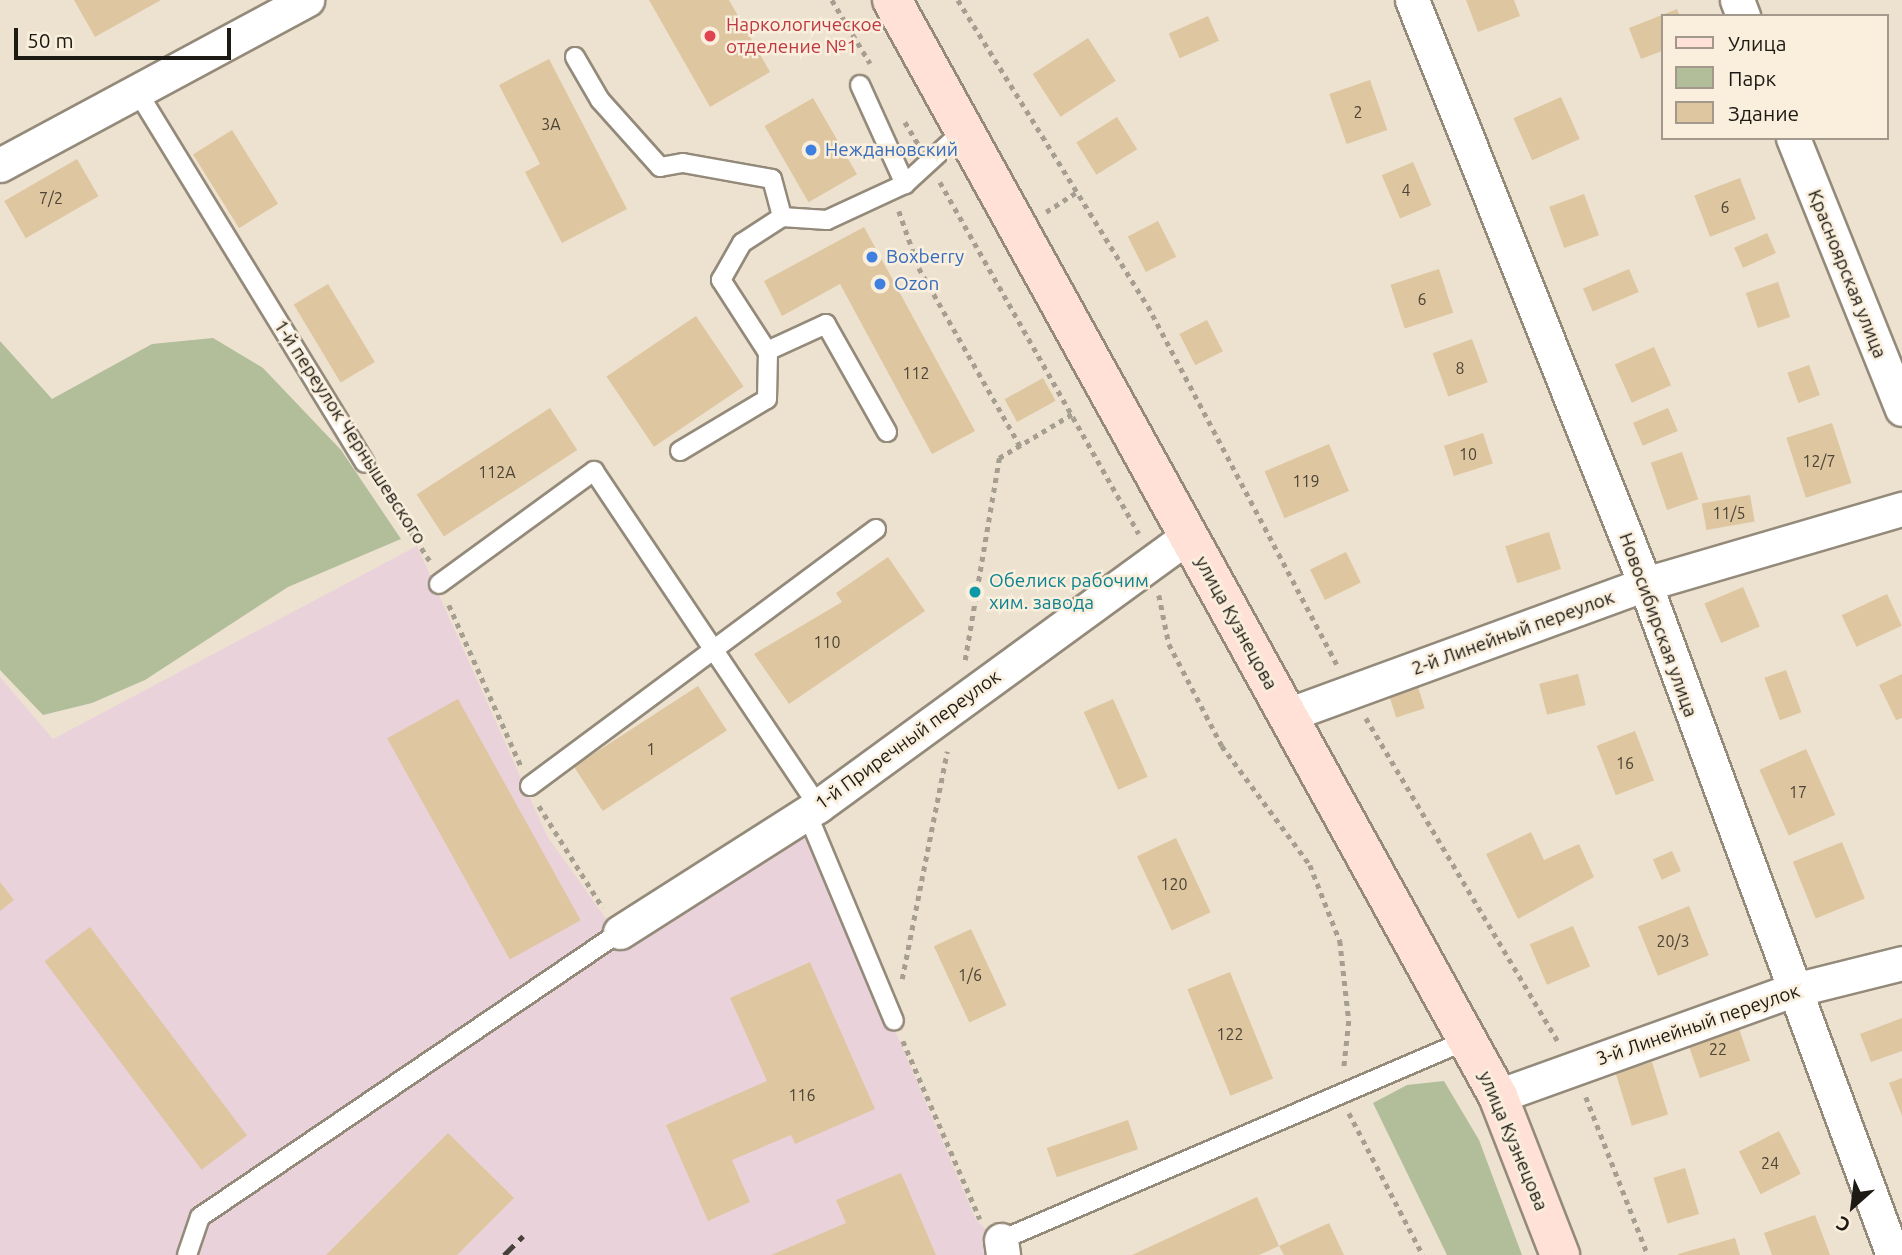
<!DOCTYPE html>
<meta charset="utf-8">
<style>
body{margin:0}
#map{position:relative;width:1902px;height:1255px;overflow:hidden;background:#ede2d0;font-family:Ubuntu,sans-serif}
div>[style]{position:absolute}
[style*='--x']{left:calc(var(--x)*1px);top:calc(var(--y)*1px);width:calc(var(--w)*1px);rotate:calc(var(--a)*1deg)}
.industrial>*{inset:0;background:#ead2db}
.green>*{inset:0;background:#b2bd9a}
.building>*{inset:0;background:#dec6a0;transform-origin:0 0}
.path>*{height:4.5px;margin-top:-2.25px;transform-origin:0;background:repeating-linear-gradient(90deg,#a69e90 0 5px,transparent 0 10px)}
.roads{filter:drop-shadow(2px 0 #948a7a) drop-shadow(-2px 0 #948a7a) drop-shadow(0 2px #948a7a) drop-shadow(0 -2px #948a7a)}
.service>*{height:18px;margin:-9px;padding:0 9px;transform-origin:9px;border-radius:9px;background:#fff}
.minor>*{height:33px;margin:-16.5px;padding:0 16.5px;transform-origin:16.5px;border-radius:16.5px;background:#fff}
.secondary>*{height:38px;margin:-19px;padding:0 19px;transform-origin:19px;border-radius:19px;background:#ffe1d8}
.rail>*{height:5px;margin-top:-2.5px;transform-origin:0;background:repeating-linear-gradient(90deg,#474239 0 14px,transparent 0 21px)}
.dots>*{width:19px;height:19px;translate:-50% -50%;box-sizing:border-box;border:4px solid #faefdd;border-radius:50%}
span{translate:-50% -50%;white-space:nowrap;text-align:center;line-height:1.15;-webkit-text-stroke:5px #faefdd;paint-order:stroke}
.number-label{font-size:16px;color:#4d4436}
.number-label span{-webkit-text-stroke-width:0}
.health-label{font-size:19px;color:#be3a42}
.left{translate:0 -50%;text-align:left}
.shop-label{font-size:19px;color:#366cbe}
.street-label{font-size:19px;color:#1d1913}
.culture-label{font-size:19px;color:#0d838f}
.legend{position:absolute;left:1661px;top:14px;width:228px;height:126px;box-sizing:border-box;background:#faefdd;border:2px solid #a2998c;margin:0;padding:9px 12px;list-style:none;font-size:21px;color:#1d1913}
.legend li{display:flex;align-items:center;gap:14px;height:35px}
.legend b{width:35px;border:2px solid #a2998c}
.north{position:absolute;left:1818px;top:1171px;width:70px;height:70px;-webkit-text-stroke:5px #faefdd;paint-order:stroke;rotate:208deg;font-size:19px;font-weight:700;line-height:28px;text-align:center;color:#1d1913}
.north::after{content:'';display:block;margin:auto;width:24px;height:32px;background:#1d1913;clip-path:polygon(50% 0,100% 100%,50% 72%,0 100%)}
.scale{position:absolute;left:14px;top:28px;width:217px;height:32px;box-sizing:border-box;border:4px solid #1d1913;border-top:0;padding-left:9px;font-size:21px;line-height:24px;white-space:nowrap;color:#1d1913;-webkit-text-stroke:5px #faefdd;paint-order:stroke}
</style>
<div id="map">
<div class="industrial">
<div style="clip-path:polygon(417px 546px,547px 836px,619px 937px,805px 819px,976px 1220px,998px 1241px,1000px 1255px,0 1255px,0 677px,53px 739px)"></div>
</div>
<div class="green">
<div style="clip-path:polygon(213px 338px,263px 368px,341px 450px,401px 539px,288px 587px,145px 680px,92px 703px,43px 715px,0 670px,0 341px,52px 399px,152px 344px)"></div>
<div style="clip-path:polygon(1444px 1081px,1479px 1140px,1522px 1255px,1447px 1255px,1373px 1103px,1407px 1085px)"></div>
</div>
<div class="building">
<div style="clip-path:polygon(74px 0,161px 0,95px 37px)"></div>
<div style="clip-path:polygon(649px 0,729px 0,770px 72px,710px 107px)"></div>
<div style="clip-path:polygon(1466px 0,1514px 0,1520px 16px,1478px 32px)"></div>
<div style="clip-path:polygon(1677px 9px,1680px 16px,1662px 16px,1662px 51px,1641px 59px,1629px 28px)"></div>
<div style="left:1208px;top:16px;width:27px;height:43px;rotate:66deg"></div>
<div style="left:1088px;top:38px;width:51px;height:66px;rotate:57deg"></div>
<div style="clip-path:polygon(549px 59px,627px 209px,562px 243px,525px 172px,540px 164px,499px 85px)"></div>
<div style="left:1370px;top:80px;width:53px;height:43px;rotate:71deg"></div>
<div style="left:1561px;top:97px;width:46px;height:52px;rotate:66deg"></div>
<div style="left:813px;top:98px;width:88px;height:56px;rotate:60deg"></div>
<div style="left:1117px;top:117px;width:38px;height:48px;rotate:58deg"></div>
<div style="left:232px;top:130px;width:87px;height:46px;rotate:58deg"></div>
<div style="left:77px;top:159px;width:43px;height:84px;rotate:60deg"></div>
<div style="left:1413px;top:162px;width:47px;height:34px;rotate:67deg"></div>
<div style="left:1740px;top:178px;width:44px;height:49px;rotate:69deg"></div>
<div style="left:1584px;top:194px;width:44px;height:37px;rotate:70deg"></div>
<div style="left:1158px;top:221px;width:40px;height:34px;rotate:63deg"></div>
<div style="clip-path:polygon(864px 227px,975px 431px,932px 454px,840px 284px,782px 316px,764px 281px)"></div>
<div style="left:1767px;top:233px;width:22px;height:36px;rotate:66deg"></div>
<div style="left:1439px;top:269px;width:46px;height:51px;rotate:72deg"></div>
<div style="left:1629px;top:269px;width:25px;height:50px;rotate:67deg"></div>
<div style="left:1778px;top:282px;width:37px;height:34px;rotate:71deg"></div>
<div style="left:328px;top:284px;width:91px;height:40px;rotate:59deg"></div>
<div style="left:696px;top:316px;width:85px;height:108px;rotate:56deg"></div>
<div style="left:1207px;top:320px;width:35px;height:31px;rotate:63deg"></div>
<div style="left:1472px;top:339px;width:46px;height:42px;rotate:70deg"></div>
<div style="left:1654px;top:347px;width:42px;height:43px;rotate:66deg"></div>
<div style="left:1809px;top:365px;width:32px;height:23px;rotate:70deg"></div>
<div style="left:1043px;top:378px;width:26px;height:44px;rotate:61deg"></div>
<div style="left:550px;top:408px;width:50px;height:159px;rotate:57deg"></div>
<div style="left:1668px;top:408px;width:25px;height:38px;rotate:67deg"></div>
<div style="left:1832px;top:423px;width:63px;height:48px;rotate:72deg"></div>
<div style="left:1483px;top:433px;width:32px;height:41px;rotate:72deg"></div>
<div style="left:1329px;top:444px;width:51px;height:70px;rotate:67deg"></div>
<div style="left:1682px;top:452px;width:50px;height:33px;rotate:71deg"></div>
<div style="left:1750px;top:495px;width:27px;height:49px;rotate:80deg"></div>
<div style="left:1549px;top:532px;width:39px;height:46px;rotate:72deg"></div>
<div style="left:1346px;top:552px;width:34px;height:40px;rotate:64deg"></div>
<div style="clip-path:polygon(888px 557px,925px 611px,789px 704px,754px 654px,842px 602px,836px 593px)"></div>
<div style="left:1743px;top:587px;width:43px;height:42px;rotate:67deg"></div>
<div style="left:1887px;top:594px;width:35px;height:50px;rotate:65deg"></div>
<div style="left:1786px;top:670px;width:45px;height:23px;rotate:70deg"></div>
<div style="left:1578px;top:674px;width:32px;height:40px;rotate:76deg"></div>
<div style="clip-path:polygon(1902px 674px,1902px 718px,1896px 720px,1879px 685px)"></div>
<div style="left:1414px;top:675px;width:35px;height:30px;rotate:72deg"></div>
<div style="left:698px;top:686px;width:53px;height:148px;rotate:57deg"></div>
<div style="left:458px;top:699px;width:253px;height:81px;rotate:61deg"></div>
<div style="left:1113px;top:699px;width:85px;height:32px;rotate:66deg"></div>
<div style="left:1635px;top:731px;width:53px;height:41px;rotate:69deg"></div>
<div style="left:1806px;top:749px;width:72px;height:51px;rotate:66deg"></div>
<div style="clip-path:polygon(1531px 832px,1544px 860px,1579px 844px,1594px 877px,1518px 919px,1486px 854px)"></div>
<div style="left:1176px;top:838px;width:82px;height:43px;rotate:65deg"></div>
<div style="left:1842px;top:842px;width:61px;height:53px;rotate:68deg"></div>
<div style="left:1672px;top:851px;width:22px;height:21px;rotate:66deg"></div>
<div style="clip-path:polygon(0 882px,14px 900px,0 911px)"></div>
<div style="left:1689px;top:906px;width:53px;height:55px;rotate:68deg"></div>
<div style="left:1573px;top:926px;width:44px;height:47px;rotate:67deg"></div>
<div style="left:90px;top:927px;width:261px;height:57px;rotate:53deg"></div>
<div style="left:971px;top:929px;width:84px;height:41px;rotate:65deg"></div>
<div style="clip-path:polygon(810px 962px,875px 1109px,795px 1144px,791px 1135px,732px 1160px,750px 1202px,708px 1221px,666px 1125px,767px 1081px,730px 998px)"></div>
<div style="left:1230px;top:972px;width:115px;height:46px;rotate:68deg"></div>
<div style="clip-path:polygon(1902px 1018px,1902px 1051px,1871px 1062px,1860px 1034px)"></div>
<div style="left:1736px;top:1020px;width:43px;height:53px;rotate:71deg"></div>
<div style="left:1652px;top:1062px;width:55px;height:38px;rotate:73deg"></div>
<div style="clip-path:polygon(1902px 1078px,1902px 1116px,1889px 1083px)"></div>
<div style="left:1128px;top:1120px;width:31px;height:86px;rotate:71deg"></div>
<div style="left:1779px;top:1131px;width:48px;height:45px;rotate:63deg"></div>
<div style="clip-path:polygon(448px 1133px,514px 1198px,457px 1255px,326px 1255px)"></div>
<div style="left:1685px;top:1168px;width:48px;height:33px;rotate:73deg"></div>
<div style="clip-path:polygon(901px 1173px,936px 1255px,771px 1255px,846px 1223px,836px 1200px)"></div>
<div style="clip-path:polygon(1257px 1197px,1279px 1246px,1259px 1255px,1132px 1255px)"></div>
<div style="clip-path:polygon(1815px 1215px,1830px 1255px,1772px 1255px,1764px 1233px)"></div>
<div style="clip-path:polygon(1329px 1223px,1344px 1255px,1284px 1255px,1279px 1246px)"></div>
<div style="clip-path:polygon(1735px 1238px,1740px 1255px,1678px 1255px,1678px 1254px)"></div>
</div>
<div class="path">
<div style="--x:832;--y:0;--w:74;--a:58.9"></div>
<div style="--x:958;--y:0;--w:360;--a:58.2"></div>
<div style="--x:1148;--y:306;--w:405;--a:62.2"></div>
<div style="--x:905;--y:122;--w:26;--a:59"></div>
<div style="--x:940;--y:182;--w:404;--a:60.5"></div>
<div style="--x:899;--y:211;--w:60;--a:70.7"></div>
<div style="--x:919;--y:268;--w:205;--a:60.4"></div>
<div style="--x:1046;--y:212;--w:38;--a:-33"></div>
<div style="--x:378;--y:481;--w:95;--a:57"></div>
<div style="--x:1159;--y:595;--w:50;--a:78.5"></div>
<div style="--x:1169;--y:644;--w:115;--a:62.5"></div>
<div style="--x:1222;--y:746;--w:148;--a:53.5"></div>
<div style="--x:1310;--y:865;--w:82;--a:68.5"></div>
<div style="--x:1340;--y:941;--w:81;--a:83.6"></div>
<div style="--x:1349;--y:1021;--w:47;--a:96.1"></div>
<div style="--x:449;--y:605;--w:176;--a:65.9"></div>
<div style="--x:965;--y:660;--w:205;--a:-80.4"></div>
<div style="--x:999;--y:458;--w:87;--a:-31"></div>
<div style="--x:1366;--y:718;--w:377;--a:59.3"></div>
<div style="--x:539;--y:806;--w:120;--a:57.9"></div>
<div style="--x:902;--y:979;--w:232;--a:-78.8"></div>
<div style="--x:903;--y:1041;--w:194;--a:66.6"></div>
<div style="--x:1586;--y:1097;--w:170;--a:68.6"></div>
<div style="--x:1349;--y:1113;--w:160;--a:62.5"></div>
</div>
<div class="roads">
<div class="service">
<div style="--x:575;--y:57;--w:50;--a:59.8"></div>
<div style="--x:600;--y:100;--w:90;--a:48.2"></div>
<div style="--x:660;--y:167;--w:23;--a:-10"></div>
<div style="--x:683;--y:163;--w:90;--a:10.2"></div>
<div style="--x:772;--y:179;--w:39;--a:75"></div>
<div style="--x:860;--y:85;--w:109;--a:65.6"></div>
<div style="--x:137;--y:91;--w:436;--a:58.5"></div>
<div style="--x:887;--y:432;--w:124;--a:-119.5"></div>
<div style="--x:826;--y:324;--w:65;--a:155.4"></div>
<div style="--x:767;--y:351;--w:85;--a:-122.9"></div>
<div style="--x:721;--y:280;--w:43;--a:-60.4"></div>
<div style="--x:742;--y:243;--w:48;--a:-33"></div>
<div style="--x:782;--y:217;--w:45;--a:3.8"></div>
<div style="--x:827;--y:220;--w:86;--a:-24.8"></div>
<div style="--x:905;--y:184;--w:80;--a:-42.5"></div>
<div style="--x:680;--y:451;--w:101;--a:-30.9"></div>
<div style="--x:767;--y:399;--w:48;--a:-88.8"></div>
<div style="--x:439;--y:584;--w:192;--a:-36.1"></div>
<div style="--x:594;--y:471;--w:403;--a:56.2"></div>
<div style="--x:530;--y:786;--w:431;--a:-36.6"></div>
<div style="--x:807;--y:813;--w:225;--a:67.3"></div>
<div style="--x:1001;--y:1240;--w:507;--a:-23.23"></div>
<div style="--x:187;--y:1255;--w:40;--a:-71.1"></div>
<div style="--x:200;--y:1217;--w:508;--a:-34.16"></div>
</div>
<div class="minor">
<div style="--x:1412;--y:0;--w:629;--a:68.25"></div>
<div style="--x:1645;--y:584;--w:715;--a:69.72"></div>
<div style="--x:1737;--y:0;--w:17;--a:69"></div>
<div style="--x:1793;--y:138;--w:292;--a:68.1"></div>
<div style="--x:0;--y:165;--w:349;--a:-28.3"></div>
<div style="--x:1287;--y:715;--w:381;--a:-20.1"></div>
<div style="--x:1645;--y:584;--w:268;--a:-16.3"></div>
<div style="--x:620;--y:932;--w:235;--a:-32.5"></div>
<div style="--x:818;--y:806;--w:458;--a:-36.1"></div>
<div style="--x:1498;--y:1096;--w:310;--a:-19.8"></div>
<div style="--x:1790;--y:991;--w:115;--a:-14"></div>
<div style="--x:1001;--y:1240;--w:15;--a:82"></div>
</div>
<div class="secondary">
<div style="--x:892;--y:0;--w:1252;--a:61.06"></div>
<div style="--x:1498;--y:1096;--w:171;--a:68.7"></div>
</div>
</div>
<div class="rail">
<div style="--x:504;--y:1255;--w:27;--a:-45"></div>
</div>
<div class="dots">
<div style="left:710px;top:36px;background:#e0444e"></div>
<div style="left:811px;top:150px;background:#3f7fe0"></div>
<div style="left:872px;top:257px;background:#3f7fe0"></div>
<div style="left:880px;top:284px;background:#3f7fe0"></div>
<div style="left:975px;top:592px;background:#0f9aa8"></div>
</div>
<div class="number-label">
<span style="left:1358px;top:112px">2</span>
<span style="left:551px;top:124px">3А</span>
<span style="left:1406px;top:190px">4</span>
<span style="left:51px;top:198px">7/2</span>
<span style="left:1725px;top:207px">6</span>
<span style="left:1422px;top:299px">6</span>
<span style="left:1460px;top:368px">8</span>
<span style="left:916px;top:373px">112</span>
<span style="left:1468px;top:454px">10</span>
<span style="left:1819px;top:461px">12/7</span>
<span style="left:497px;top:472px">112А</span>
<span style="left:1306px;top:481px">119</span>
<span style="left:1729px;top:513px">11/5</span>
<span style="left:827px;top:642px">110</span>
<span style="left:651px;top:749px">1</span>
<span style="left:1625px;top:763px">16</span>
<span style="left:1798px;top:792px">17</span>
<span style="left:1174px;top:884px">120</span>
<span style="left:1673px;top:941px">20/3</span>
<span style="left:970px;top:975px">1/6</span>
<span style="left:1230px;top:1034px">122</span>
<span style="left:1718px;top:1049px">22</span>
<span style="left:802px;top:1095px">116</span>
<span style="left:1770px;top:1163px">24</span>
</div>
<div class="health-label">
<span class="left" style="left:726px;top:36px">Наркологическое<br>отделение №1</span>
</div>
<div class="shop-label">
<span class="left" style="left:825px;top:150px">Неждановский</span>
<span class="left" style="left:886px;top:257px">Boxberry</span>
<span class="left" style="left:894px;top:284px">Ozon</span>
</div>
<div class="street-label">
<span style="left:1847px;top:274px;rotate:68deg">Красноярская улица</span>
<span style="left:350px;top:432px;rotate:57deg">1-й переулок Чернышевского</span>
<span style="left:1236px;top:623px;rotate:61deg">улица Кузнецова</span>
<span style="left:1658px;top:625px;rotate:70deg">Новосибирская улица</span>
<span style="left:1513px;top:633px;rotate:-20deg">2-й Линейный переулок</span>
<span style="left:908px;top:740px;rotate:-36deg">1-й Приречный переулок</span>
<span style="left:1698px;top:1025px;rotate:-19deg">3-й Линейный переулок</span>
<span style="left:1513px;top:1141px;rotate:67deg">улица Кузнецова</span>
</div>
<div class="culture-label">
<span class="left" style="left:989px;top:592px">Обелиск рабочим<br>хим. завода</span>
</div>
<ul class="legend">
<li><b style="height:9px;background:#ffe1d8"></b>Улица</li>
<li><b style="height:19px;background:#b2bd9a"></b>Парк</li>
<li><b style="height:19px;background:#dec6a0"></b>Здание</li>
</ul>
<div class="north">С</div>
<div class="scale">50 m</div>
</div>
